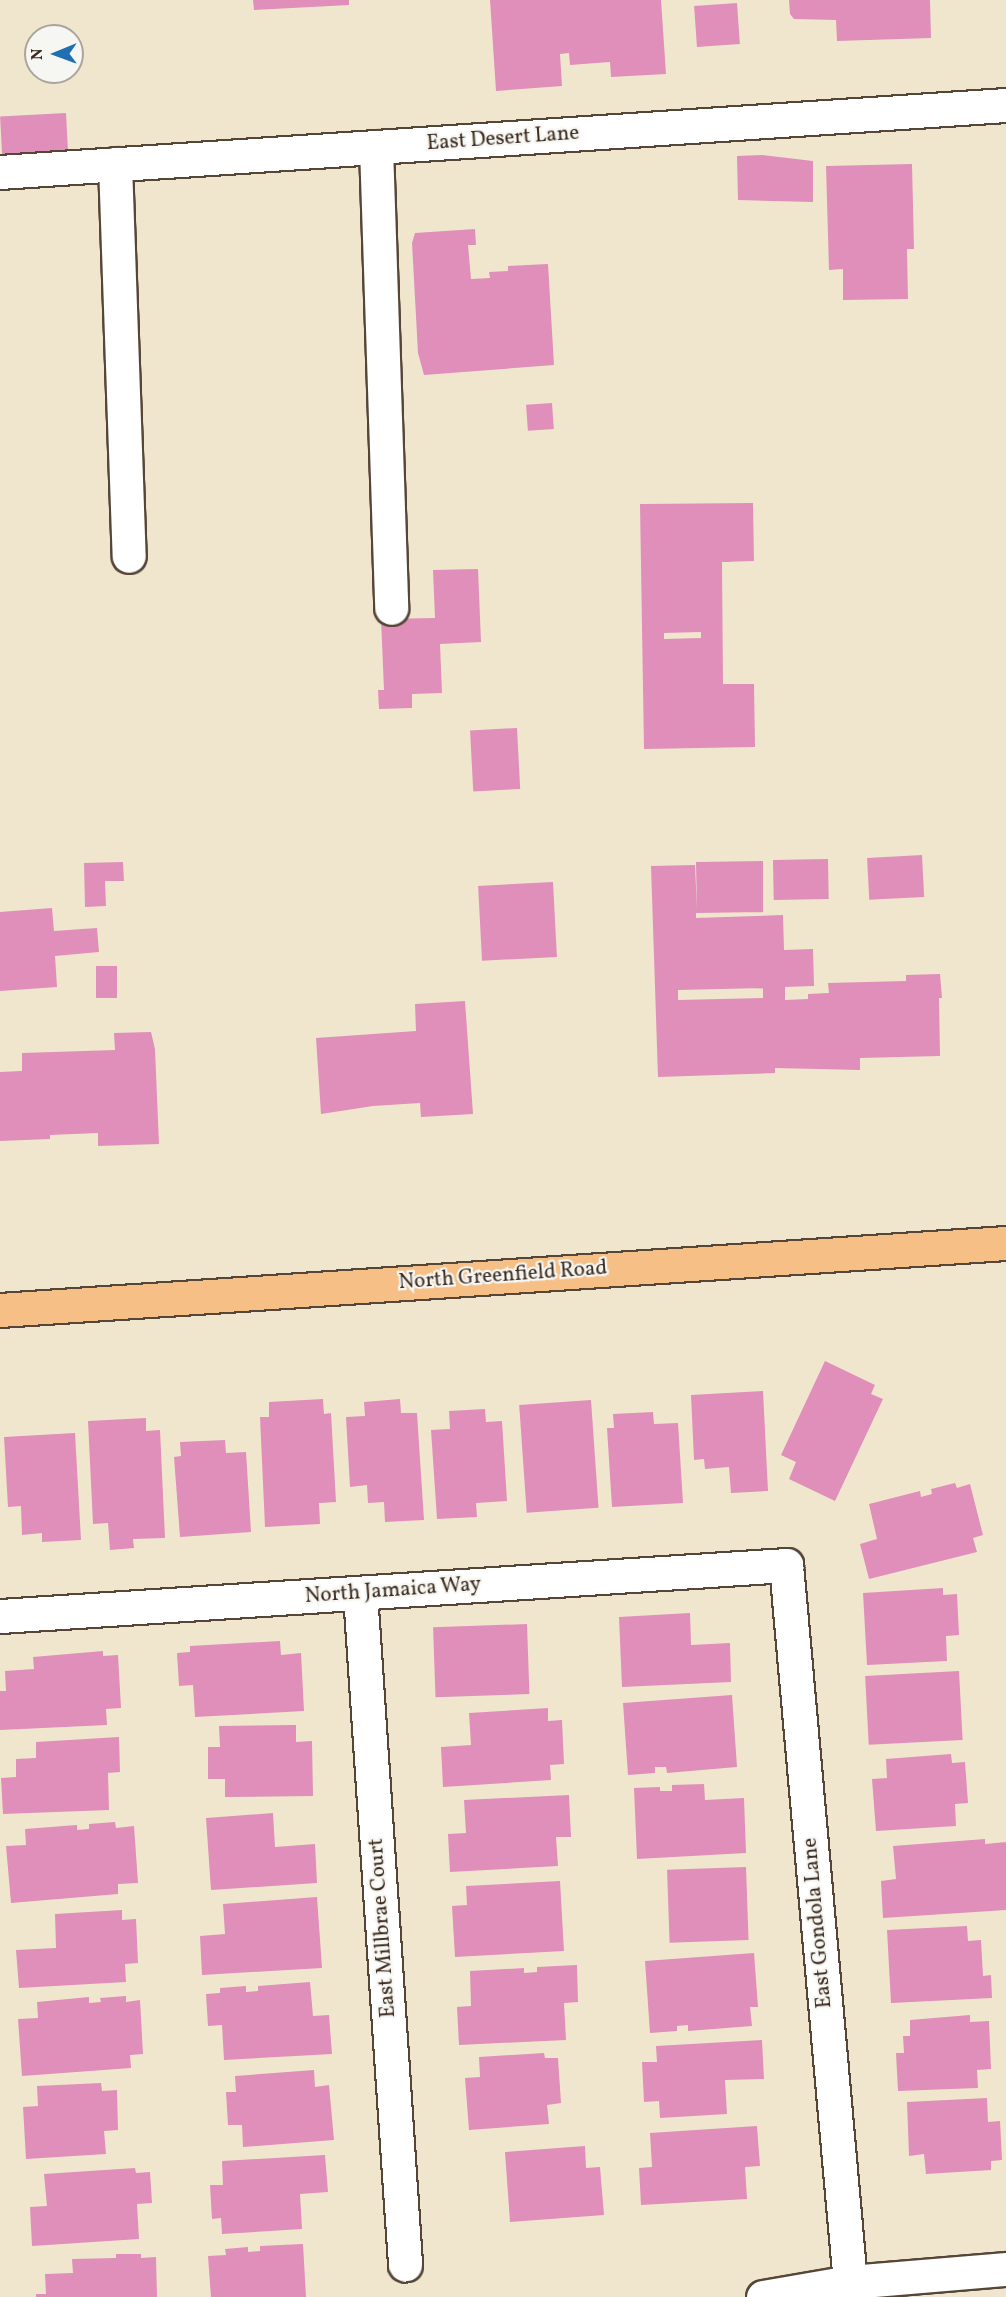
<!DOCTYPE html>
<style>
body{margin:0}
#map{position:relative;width:1006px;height:2297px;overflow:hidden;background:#f0e6cd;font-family:Vollkorn,serif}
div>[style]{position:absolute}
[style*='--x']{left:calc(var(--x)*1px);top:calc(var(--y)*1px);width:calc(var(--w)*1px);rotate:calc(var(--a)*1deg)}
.building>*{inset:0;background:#df8fba;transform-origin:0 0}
.roads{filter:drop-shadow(2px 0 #564638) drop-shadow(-2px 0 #564638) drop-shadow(0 2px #564638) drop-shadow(0 -2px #564638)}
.minor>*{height:33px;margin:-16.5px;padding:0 16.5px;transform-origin:16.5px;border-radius:16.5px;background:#fff}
.major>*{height:33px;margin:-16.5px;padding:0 16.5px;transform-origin:16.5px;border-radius:16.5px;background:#f5bf86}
span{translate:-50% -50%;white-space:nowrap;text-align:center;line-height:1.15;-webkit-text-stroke:4.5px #f6f6f2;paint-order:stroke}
.street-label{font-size:21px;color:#3b2a1e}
.north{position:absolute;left:24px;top:24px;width:60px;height:60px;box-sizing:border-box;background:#f6f6f2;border:2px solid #aba49d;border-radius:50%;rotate:269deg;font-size:16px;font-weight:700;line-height:24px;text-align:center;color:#3b2a1e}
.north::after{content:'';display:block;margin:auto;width:21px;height:27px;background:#1f6fb2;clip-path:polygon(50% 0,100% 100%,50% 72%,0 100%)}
</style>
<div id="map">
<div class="building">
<div style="clip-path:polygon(253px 0,349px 0,349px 5px,254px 10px)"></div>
<div style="clip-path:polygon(490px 0,661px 0,666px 74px,611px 77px,610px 62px,570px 65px,569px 53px,560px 54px,562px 86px,496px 91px)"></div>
<div style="clip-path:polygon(789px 0,930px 0,931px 38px,837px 41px,836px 20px,794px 19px,790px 14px)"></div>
<div style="left:737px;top:3px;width:41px;height:43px;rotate:86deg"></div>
<div style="left:66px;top:113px;width:40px;height:66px;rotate:87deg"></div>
<div style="clip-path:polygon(762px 155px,813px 161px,813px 202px,738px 200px,737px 156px)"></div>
<div style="clip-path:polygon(912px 164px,914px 249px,907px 249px,908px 299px,843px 300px,843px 269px,829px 270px,826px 166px)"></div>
<div style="clip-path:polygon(475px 229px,476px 245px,468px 245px,471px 279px,490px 278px,489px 272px,508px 271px,508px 266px,548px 264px,554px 365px,424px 375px,418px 353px,412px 243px,415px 233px)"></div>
<div style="left:552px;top:403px;width:26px;height:26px;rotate:86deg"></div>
<div style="clip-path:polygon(evenodd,753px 503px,754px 561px,722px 562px,723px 684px,754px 684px,755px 747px,644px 749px,640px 504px,753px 503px,701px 632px,701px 638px,664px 639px,664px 633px,701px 632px)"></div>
<div style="clip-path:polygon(478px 569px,481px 642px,440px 644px,442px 693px,412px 694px,412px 708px,379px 709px,378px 690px,384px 690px,381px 619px,435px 618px,433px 570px)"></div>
<div style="left:517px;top:728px;width:61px;height:47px;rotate:87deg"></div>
<div style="left:922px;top:855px;width:42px;height:55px;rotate:87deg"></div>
<div style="left:828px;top:859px;width:40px;height:55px;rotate:89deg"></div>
<div style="clip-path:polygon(evenodd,763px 861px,763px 912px,696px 913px,696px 918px,783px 915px,784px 950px,813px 949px,814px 986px,785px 987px,785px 1000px,808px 999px,808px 994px,829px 993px,828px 983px,906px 981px,906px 975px,940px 974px,942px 998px,939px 998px,940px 1056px,860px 1058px,860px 1070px,775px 1068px,775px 1073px,658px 1077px,651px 866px,695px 865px,697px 910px,696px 862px,763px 861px,763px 988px,763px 998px,678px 1000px,678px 990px,763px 988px)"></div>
<div style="clip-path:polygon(123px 862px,124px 881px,105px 881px,106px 906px,85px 907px,84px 863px)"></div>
<div style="left:553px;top:882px;width:75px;height:75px;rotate:87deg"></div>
<div style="clip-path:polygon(52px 908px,54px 931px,97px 928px,99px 952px,55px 956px,57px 987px,0 991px,0 912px)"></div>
<div style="left:96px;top:966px;width:21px;height:32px"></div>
<div style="clip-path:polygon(465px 1001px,473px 1114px,421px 1117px,420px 1103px,373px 1106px,321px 1114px,316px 1038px,416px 1031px,415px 1004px)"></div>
<div style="clip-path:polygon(151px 1032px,155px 1049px,159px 1144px,98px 1146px,98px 1133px,50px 1135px,50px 1139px,0 1141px,0 1072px,22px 1071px,22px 1053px,115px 1050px,114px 1033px)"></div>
<div style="clip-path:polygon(825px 1361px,875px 1385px,871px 1394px,883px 1399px,835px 1501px,789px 1479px,796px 1462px,781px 1455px)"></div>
<div style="clip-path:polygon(763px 1391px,768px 1491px,731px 1493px,729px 1467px,705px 1469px,704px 1459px,694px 1460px,691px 1395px)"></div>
<div style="clip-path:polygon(323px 1399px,324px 1414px,331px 1413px,336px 1502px,319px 1503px,320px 1524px,265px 1527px,260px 1417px,269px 1417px,269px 1402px)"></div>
<div style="clip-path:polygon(400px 1399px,401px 1413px,417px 1413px,424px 1520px,385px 1522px,384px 1502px,368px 1503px,367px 1485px,350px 1487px,346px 1417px,365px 1416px,364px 1402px)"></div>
<div style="left:591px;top:1400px;width:108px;height:72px;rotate:86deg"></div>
<div style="clip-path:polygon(485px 1409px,486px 1422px,502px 1421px,507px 1501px,476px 1503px,477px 1517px,437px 1519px,431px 1430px,450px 1429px,449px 1411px)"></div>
<div style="clip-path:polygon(653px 1412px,654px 1424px,678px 1423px,683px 1503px,612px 1507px,607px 1428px,614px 1428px,613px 1414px)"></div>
<div style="clip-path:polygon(146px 1418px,146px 1431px,160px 1430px,165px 1538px,133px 1539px,134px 1548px,110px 1550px,108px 1523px,93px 1524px,88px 1421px)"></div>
<div style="clip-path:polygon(75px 1433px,81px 1540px,42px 1542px,42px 1533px,22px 1535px,21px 1506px,8px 1507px,4px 1437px)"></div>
<div style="clip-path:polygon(225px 1440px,226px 1453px,246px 1452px,251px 1532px,180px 1537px,174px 1457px,181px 1456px,180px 1442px)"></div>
<div style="clip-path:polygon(955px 1483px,957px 1488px,970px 1484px,983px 1535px,973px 1538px,977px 1552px,869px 1579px,860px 1544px,877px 1539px,869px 1504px,920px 1491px,921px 1497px,932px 1494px,931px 1489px)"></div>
<div style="clip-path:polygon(943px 1588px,943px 1595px,957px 1594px,959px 1635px,946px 1636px,947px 1661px,867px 1665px,863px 1593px)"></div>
<div style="clip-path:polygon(690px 1613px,691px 1645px,730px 1643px,731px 1682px,622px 1687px,619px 1617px)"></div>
<div style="left:527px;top:1624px;width:70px;height:94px;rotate:88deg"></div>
<div style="clip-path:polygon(280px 1641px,281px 1655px,301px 1653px,304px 1711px,195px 1717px,193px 1685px,179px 1686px,177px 1653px,190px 1652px,190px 1646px)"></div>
<div style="clip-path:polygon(103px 1651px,103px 1656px,118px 1655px,121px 1708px,106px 1709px,107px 1725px,0 1730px,0 1691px,6px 1691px,5px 1671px,34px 1669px,33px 1657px)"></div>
<div style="left:959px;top:1671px;width:69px;height:94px;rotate:87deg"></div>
<div style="clip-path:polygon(732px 1695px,737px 1767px,667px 1773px,666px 1767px,655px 1767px,655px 1773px,628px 1775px,623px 1703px)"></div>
<div style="clip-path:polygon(548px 1708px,548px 1721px,562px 1720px,564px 1764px,550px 1765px,551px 1780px,443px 1787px,441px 1747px,471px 1745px,469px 1713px)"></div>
<div style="clip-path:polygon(296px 1725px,296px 1742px,312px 1741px,313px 1796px,225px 1797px,225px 1779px,208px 1779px,208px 1747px,220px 1747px,219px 1726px)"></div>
<div style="clip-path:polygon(119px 1737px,120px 1772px,108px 1773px,109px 1810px,3px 1814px,1px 1778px,16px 1777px,16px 1759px,36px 1758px,36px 1742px)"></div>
<div style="clip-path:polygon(951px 1754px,952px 1763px,965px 1762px,968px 1803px,955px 1804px,956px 1826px,876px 1831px,872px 1779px,887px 1778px,886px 1759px)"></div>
<div style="clip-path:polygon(704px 1784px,705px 1800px,744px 1798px,746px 1853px,637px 1859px,634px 1788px,660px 1787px,660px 1791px,672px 1791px,672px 1785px)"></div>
<div style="clip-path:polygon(569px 1795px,571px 1837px,556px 1837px,558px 1866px,450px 1872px,448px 1834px,466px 1833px,464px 1800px)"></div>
<div style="clip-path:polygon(273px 1813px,275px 1847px,315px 1844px,317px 1883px,211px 1890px,206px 1818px)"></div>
<div style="clip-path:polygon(115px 1822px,116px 1828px,134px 1826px,138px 1883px,118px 1884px,118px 1894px,11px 1903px,6px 1846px,26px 1845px,25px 1829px,77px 1825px,77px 1830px,89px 1829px,89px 1824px)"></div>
<div style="clip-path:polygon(985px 1839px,985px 1844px,1006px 1842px,1006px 1910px,883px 1918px,881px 1881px,896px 1879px,893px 1846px)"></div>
<div style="left:746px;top:1867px;width:73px;height:79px;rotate:88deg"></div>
<div style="clip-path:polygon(560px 1881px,564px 1951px,455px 1957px,452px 1906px,467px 1905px,466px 1886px)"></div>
<div style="clip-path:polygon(317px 1897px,322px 1968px,202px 1975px,200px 1936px,225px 1934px,223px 1904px)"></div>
<div style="clip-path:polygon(122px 1910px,122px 1920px,136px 1919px,138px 1963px,125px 1964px,126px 1982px,19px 1988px,16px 1950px,56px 1948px,55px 1914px)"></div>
<div style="clip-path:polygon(967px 1926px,968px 1941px,981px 1940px,983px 1976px,991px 1975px,992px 1998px,891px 2003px,887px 1930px)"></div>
<div style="clip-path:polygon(754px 1953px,758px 2007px,750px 2007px,752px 2026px,688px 2031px,688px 2025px,677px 2026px,677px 2031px,650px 2033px,645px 1961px)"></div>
<div style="clip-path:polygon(577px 1965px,578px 2002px,564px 2003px,566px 2040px,459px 2045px,457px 2007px,471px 2006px,470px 1971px,524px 1968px,524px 1973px,537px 1972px,537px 1967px)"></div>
<div style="clip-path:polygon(310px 1982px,313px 2016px,329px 2015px,332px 2054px,224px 2060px,222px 2025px,208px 2026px,206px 1994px,220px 1993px,220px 1988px,246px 1986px,246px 1992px,258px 1991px,258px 1986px)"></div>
<div style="clip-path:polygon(126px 1996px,126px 2002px,140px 2000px,143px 2054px,130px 2055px,131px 2068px,22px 2076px,18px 2019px,38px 2018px,37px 2002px,89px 1997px,89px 2003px,101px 2002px,100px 1998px)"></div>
<div style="clip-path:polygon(970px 2015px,970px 2022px,989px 2021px,991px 2069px,977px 2070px,978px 2088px,898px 2091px,896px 2053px,904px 2053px,903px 2036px,910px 2036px,910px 2020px)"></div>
<div style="clip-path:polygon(762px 2040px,764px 2079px,725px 2080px,727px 2114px,660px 2118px,659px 2101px,644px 2102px,642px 2062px,657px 2062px,656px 2046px)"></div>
<div style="clip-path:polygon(544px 2053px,545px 2058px,558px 2058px,561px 2103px,547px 2105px,549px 2124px,469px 2130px,465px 2078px,480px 2077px,479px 2057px)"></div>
<div style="clip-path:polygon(314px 2070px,315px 2087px,329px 2085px,334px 2140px,243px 2147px,242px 2125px,228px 2125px,226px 2092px,236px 2092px,235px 2076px)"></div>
<div style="clip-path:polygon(101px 2083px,102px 2091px,117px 2090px,118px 2130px,104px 2131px,106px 2154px,26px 2159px,23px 2107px,38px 2106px,37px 2086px)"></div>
<div style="clip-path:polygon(987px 2098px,988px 2122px,1000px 2121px,1002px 2160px,991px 2161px,991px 2170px,926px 2174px,924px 2154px,909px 2156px,907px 2102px)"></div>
<div style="clip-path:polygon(757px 2126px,760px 2166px,745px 2167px,747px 2199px,641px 2205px,639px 2168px,652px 2167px,650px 2133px)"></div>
<div style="clip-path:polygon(585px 2146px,586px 2168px,600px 2167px,604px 2215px,510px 2222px,505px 2152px)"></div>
<div style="clip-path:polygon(325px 2155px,328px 2192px,300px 2194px,302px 2229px,222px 2234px,221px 2218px,212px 2219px,210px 2185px,223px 2185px,222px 2161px)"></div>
<div style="clip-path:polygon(135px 2168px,136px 2173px,150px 2172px,152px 2203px,137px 2204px,139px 2239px,32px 2246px,30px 2207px,47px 2206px,44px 2174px)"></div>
<div style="clip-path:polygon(303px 2244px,306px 2297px,211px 2297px,208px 2256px,226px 2255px,225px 2249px,248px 2247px,248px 2252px,260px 2251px,260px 2246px)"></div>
<div style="clip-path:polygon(116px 2254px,141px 2254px,141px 2258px,156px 2257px,157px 2297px,36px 2297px,36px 2294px,46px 2294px,45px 2274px,73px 2273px,72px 2259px,116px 2258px)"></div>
</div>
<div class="roads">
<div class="minor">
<div style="--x:376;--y:147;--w:461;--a:88.1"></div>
<div style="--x:115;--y:164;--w:392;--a:88"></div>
<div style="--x:0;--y:172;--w:1008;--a:-3.81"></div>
<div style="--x:360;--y:1593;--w:673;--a:86.16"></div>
<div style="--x:0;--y:1616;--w:788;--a:-3.71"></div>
<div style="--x:786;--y:1565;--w:720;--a:84.9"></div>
<div style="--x:763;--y:2297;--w:88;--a:-9.8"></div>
<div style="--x:850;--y:2282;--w:157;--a:-4.8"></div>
</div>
<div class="major">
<div style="--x:0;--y:1310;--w:1008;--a:-3.81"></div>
</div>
</div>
<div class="street-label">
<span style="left:503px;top:139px;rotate:-4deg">East Desert Lane</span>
<span style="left:503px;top:1276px;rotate:-4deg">North Greenfield Road</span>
<span style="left:393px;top:1591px;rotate:-4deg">North Jamaica Way</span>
<span style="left:818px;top:1923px;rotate:-95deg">East Gondola Lane</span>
<span style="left:383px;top:1928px;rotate:-94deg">East Millbrae Court</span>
</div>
<div class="north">N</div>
</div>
